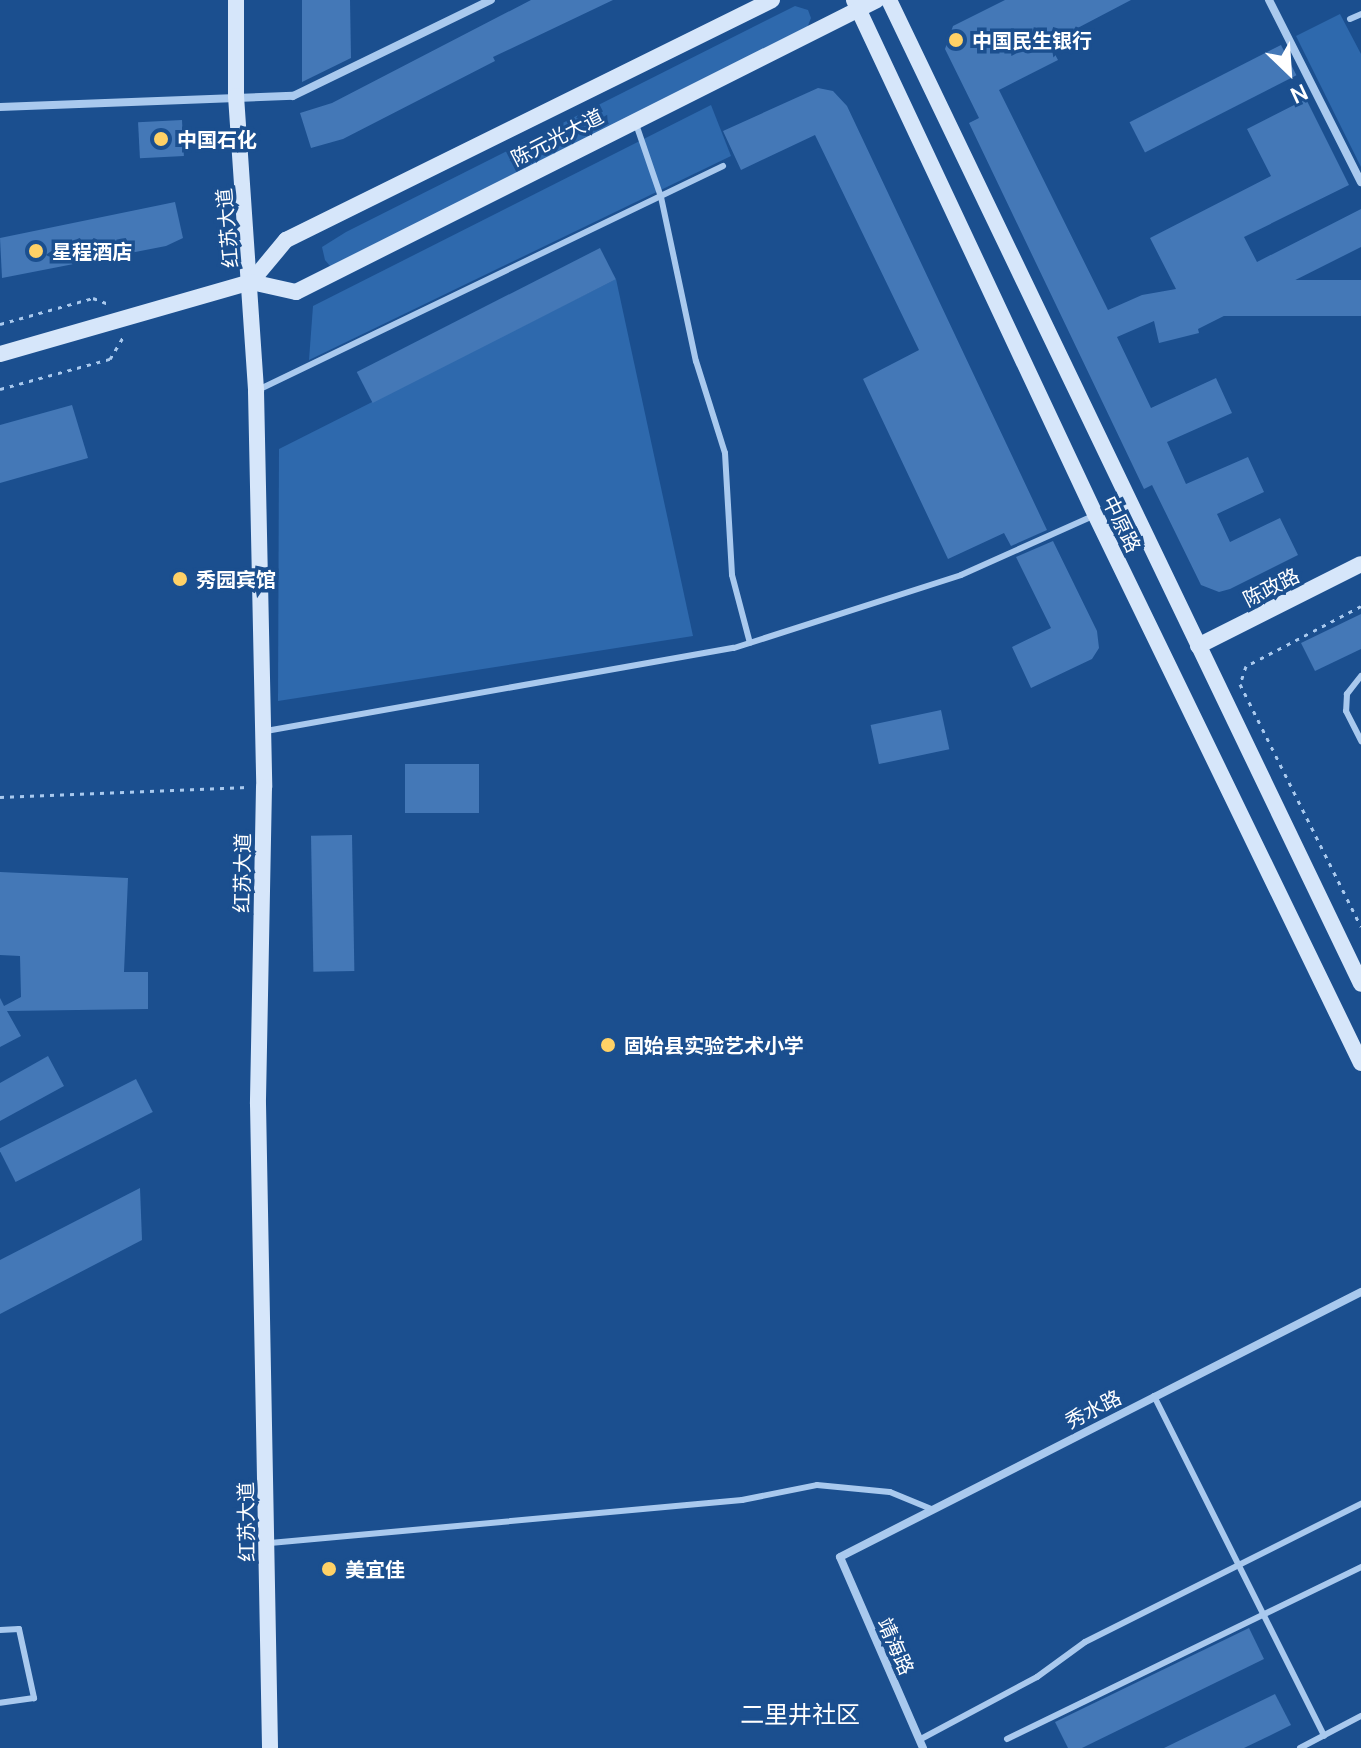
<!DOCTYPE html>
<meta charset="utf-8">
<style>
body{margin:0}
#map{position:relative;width:1361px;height:1748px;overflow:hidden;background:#1b4f8f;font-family:Manrope,"Noto Sans SC",sans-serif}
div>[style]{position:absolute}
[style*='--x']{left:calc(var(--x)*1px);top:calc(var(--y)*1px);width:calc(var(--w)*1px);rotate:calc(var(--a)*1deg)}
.green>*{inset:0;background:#2e69ad}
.building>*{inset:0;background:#4478b7;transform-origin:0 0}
.path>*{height:3px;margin-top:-1.5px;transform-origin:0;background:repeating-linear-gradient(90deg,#a9c9ee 0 4px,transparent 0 10px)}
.lane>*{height:6px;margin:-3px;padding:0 3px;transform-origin:3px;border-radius:3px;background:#a9c9ee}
.street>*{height:8px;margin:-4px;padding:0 4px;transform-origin:4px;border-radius:4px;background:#a9c9ee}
.secondary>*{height:16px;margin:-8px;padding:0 8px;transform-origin:8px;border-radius:8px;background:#d6e6fa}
.dots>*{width:22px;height:22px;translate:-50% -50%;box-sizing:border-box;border:4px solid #1b4f8f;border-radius:50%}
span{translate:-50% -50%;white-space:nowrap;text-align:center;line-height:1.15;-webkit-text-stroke:7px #1b4f8f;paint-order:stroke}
.poi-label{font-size:20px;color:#fff;font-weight:700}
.left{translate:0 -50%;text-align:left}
.street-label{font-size:20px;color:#fff}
.quarter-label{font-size:24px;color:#fff}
.north{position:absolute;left:1249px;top:32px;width:80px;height:80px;-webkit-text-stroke:6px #1b4f8f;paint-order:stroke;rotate:155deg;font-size:22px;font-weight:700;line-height:32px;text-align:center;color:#fff}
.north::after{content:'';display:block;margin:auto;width:28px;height:36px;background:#fff;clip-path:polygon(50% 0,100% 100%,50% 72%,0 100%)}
</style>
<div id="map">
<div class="green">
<div style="clip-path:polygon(795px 6px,808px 10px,811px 18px,807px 28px,337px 266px,330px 266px,325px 260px,322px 247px,346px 232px)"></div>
<div style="clip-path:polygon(1340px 14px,1361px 54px,1361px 167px,1296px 36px)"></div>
<div style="clip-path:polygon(711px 105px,731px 156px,309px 360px,313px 306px)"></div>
<div style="clip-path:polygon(616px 279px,693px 636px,278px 701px,279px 449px)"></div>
</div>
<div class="building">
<div style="clip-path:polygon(302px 0,350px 0,351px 58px,302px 82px)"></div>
<div style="clip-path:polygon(531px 0,613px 0,493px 57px,495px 61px,343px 139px,311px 148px,300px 113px,332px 103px)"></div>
<div style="clip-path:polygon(1005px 0,1131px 0,1049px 43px,1058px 60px,999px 90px,1108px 310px,1142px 295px,1176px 289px,1150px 238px,1271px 176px,1247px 129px,1306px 99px,1349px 185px,1244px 237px,1257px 262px,1361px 209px,1361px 247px,1198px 329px,1199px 333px,1159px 343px,1154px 321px,1117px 337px,1151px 408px,1216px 378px,1232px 413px,1167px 442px,1186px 484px,1248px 457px,1264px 492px,1217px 514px,1230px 542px,1280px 518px,1298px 555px,1230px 589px,1219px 592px,1201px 585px,1152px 485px,1144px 489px,969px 123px,979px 118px,945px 49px,953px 26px)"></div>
<div style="left:1281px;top:45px;width:34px;height:170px;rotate:63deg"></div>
<div style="clip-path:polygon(818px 88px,833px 91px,847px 106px,1047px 530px,1011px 546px,1004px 533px,948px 559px,863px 379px,919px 350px,815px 135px,741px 170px,723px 131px)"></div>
<div style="left:182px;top:120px;width:36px;height:44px;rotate:87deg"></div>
<div style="clip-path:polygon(175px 202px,183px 238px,166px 246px,2px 278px,0 238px)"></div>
<div style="left:600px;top:248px;width:35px;height:273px;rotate:63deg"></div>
<div style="left:1361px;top:280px;width:36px;height:157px;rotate:90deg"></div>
<div style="clip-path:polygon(72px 405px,88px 458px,0 483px,0 425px)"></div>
<div style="clip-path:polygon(1053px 541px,1097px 631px,1099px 648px,1092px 659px,1031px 688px,1012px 647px,1051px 628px,1016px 557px)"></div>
<div style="clip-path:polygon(1361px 614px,1361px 649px,1315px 671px,1301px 643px)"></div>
<div style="left:941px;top:710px;width:40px;height:72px;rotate:78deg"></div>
<div style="left:405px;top:764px;width:74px;height:49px"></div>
<div style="left:352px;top:835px;width:136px;height:41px;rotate:89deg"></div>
<div style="clip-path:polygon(0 872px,128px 878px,124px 972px,148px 972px,148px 1009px,7px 1011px,21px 1036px,0 1047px,0 998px,4px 1006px,21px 997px,20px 956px,0 955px)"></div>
<div style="clip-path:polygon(48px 1056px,64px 1086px,0 1121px,0 1083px)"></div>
<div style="left:136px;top:1079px;width:37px;height:154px;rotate:63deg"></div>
<div style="clip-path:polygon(140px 1188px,142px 1240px,0 1314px,0 1260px)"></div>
<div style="clip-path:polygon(1249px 1628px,1264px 1659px,1082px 1748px,1068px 1748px,1055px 1722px)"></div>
<div style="clip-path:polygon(1275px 1694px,1291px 1725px,1269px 1736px,1244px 1748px,1164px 1748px)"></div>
</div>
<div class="path">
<div style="--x:0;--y:324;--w:97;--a:-15.6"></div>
<div style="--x:93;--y:298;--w:17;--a:21"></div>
<div style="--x:0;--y:389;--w:114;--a:-15.3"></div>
<div style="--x:110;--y:359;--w:27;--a:-59"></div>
<div style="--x:1361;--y:606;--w:130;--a:152.4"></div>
<div style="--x:1246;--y:666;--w:19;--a:108"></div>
<div style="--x:1240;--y:684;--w:271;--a:63.5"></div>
<div style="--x:0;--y:797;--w:248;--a:-2.3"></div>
</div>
<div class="lane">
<div style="--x:1350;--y:19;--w:12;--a:-24"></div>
<div style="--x:636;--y:124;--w:77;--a:71.1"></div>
<div style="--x:661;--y:197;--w:168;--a:78"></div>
<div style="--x:696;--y:361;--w:96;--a:72.5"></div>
<div style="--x:725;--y:453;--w:122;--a:86.7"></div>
<div style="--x:732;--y:575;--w:70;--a:75.2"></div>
<div style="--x:260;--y:389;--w:514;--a:-25.72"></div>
<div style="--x:1361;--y:676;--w:23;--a:128"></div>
<div style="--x:1347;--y:694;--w:17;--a:93"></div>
<div style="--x:1346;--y:711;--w:34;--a:63"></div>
<div style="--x:266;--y:731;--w:475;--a:-10.1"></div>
<div style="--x:734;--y:648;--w:238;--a:-17.8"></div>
<div style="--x:961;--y:575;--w:147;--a:-24.1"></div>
<div style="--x:1154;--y:1396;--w:380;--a:63.4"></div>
<div style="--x:270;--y:1543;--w:474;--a:-5.2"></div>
<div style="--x:742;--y:1500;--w:76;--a:-11.3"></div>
<div style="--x:817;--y:1485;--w:73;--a:5.5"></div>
<div style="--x:890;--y:1492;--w:44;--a:22.5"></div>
<div style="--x:0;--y:1630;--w:19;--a:-3"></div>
<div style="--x:19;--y:1629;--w:71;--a:77.7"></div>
<div style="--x:34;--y:1698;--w:34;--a:172"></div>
<div style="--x:1007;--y:1739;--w:394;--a:-25.9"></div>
<div style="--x:919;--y:1740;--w:134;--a:-28.1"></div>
<div style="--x:1037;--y:1677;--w:59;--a:-36.1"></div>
<div style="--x:1085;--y:1642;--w:309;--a:-26.6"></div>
<div style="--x:1300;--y:1748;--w:69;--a:-27.7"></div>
</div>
<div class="street">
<div style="--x:1269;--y:0;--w:204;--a:63.2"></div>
<div style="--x:0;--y:107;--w:293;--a:-2.2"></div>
<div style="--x:293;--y:96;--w:220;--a:-25.9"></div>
<div style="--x:923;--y:1748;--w:208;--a:-113.5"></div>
<div style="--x:840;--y:1557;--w:585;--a:-26.96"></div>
</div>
<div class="secondary">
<div style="--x:236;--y:0;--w:96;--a:90"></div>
<div style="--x:236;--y:96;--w:296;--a:86.1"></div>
<div style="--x:256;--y:391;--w:396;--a:88.8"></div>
<div style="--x:264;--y:787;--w:317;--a:91.1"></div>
<div style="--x:258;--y:1104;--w:644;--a:88.93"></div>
<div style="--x:854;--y:0;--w:568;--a:64.88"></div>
<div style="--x:1095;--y:514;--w:610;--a:64.15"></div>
<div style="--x:889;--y:0;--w:1091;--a:64.37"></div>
<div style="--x:251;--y:282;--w:55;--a:-50.2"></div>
<div style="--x:286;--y:240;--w:542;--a:-26.28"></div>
<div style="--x:0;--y:354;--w:261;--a:-16"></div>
<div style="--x:251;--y:282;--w:46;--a:12.5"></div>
<div style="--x:296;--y:292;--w:650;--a:-26.68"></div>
<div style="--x:1198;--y:646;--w:182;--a:-26.7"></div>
</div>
<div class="dots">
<div style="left:956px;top:40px;background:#ffd166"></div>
<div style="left:161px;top:139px;background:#ffd166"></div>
<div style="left:36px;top:251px;background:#ffd166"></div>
<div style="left:180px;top:579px;background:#ffd166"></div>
<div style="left:608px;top:1045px;background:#ffd166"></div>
<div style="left:329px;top:1569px;background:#ffd166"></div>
</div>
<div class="poi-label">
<span class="left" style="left:972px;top:40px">中国民生银行</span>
<span class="left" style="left:177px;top:139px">中国石化</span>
<span class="left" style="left:52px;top:251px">星程酒店</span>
<span class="left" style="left:196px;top:579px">秀园宾馆</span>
<span class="left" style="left:624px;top:1045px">固始县实验艺术小学</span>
<span class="left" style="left:345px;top:1569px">美宜佳</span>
</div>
<div class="street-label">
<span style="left:557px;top:137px;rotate:-27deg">陈元光大道</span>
<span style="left:227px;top:228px;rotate:-95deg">红苏大道</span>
<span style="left:1122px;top:524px;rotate:64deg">中原路</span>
<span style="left:1271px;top:587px;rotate:-27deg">陈政路</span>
<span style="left:242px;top:873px;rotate:-89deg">红苏大道</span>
<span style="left:1093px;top:1409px;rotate:-27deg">秀水路</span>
<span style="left:246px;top:1522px;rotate:-91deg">红苏大道</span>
<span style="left:896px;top:1646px;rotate:66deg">靖海路</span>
</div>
<div class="quarter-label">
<span style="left:800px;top:1714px">二里井社区</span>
</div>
<div class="north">N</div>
</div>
